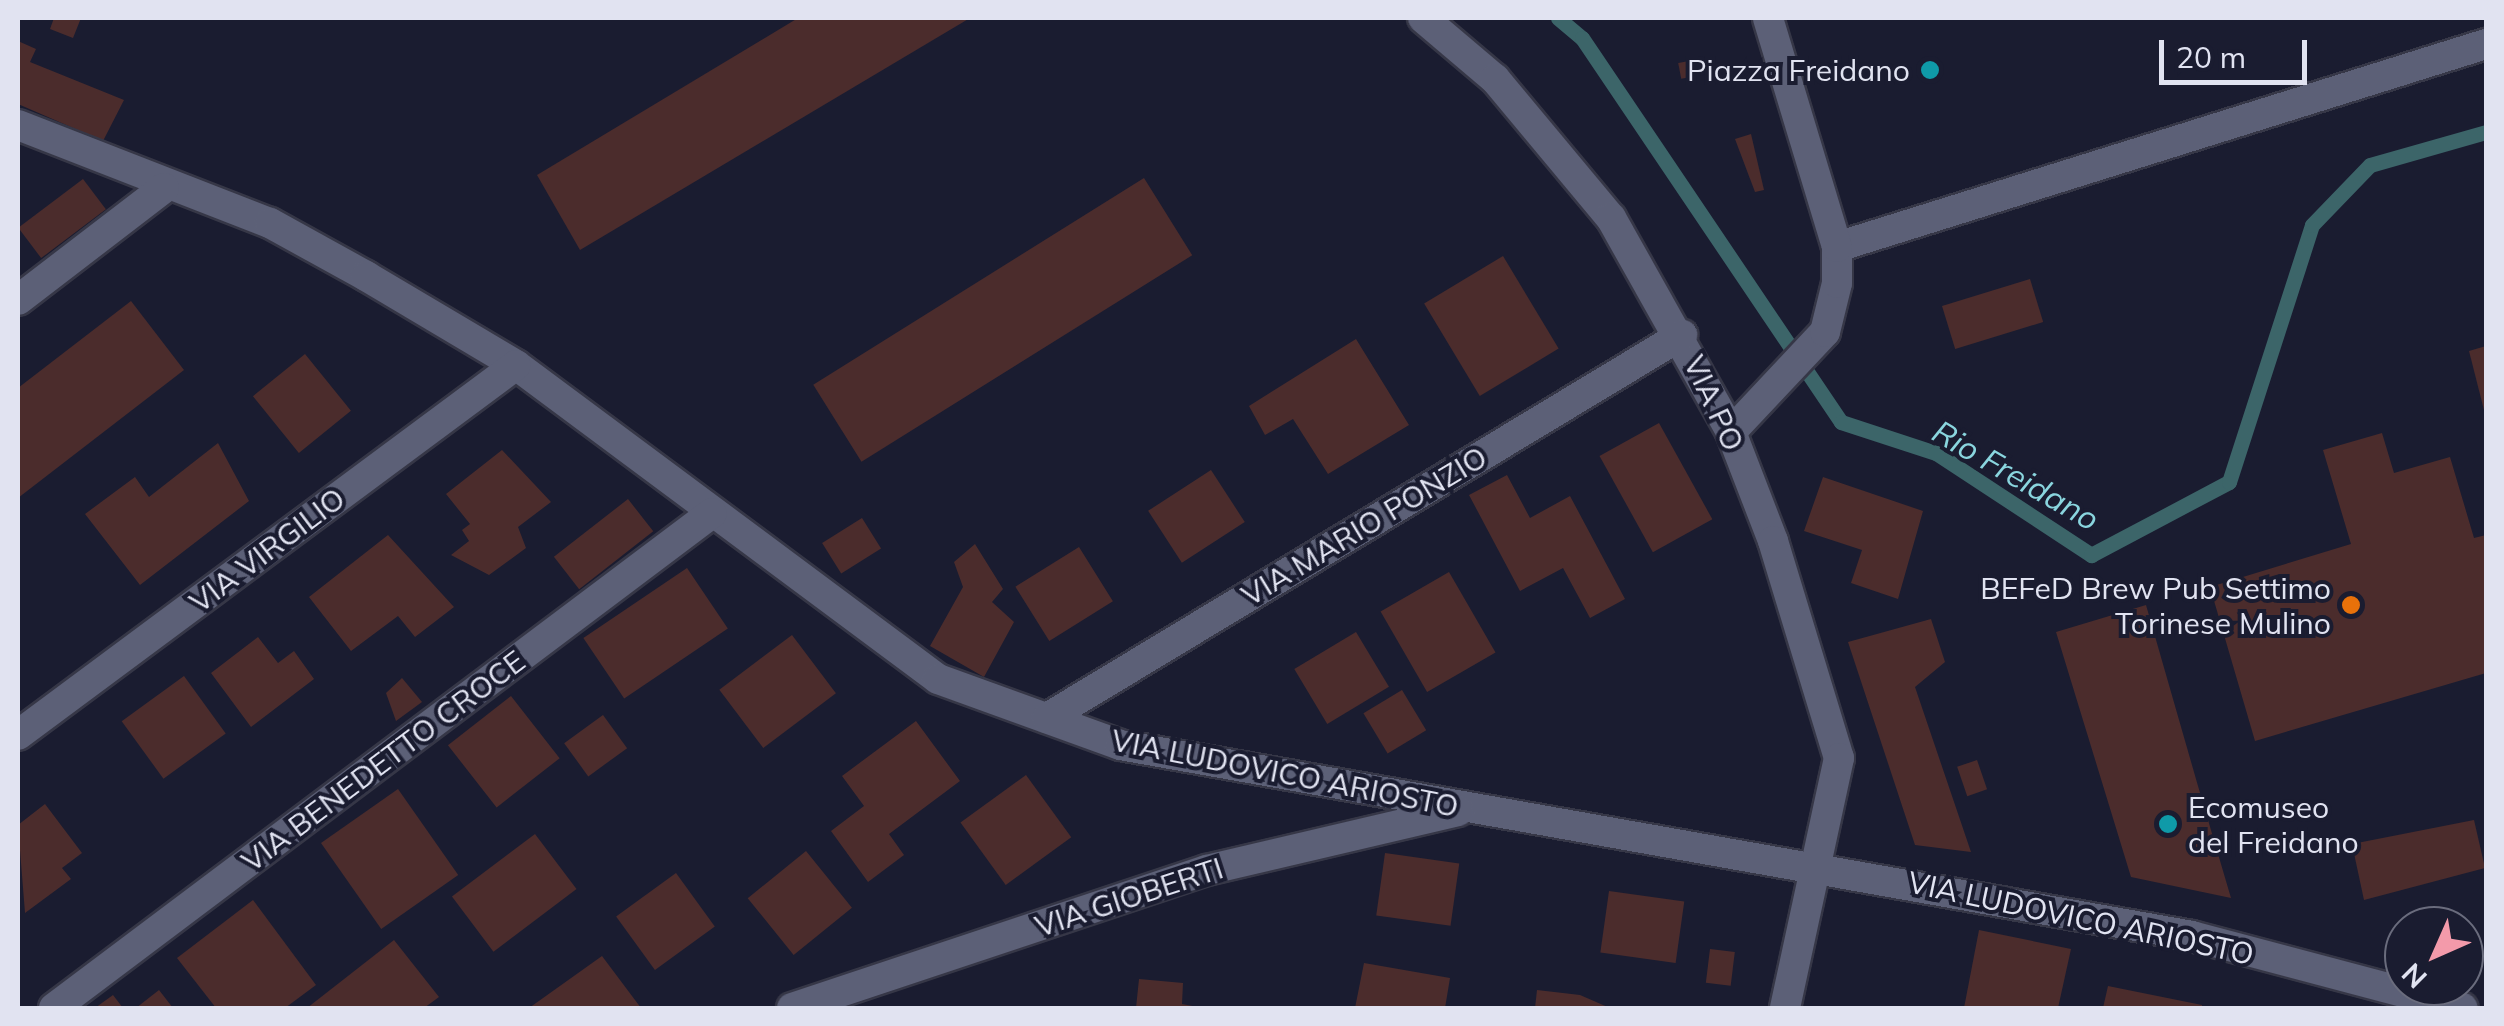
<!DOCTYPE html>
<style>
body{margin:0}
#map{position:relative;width:2504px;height:1026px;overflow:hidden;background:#1a1c30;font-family:Mulish,sans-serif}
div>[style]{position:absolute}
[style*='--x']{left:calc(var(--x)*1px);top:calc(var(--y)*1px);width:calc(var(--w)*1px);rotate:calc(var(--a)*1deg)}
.stream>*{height:15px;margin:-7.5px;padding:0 7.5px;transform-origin:7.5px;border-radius:7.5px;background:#3c6569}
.building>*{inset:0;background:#4b2c2c;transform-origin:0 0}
.roads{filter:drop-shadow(2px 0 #363747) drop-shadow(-2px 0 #363747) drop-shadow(0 2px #363747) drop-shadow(0 -2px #363747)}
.minor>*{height:30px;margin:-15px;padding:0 15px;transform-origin:15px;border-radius:15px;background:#5c6077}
.dots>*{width:28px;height:28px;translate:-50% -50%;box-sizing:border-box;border:5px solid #1a1c30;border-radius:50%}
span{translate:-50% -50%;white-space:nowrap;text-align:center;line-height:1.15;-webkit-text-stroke:8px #1a1c30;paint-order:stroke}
.poi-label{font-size:30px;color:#e1e3f1}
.right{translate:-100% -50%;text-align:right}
.left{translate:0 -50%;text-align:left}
.street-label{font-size:30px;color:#e1e3f1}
.water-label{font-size:32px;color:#8ad6df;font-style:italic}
.frame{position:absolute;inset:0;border:20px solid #e1e3f1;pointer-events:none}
.north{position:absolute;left:2384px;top:906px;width:100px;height:100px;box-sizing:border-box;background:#1a1c30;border:2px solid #6a6c7d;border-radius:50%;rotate:225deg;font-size:28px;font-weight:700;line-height:40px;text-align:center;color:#e1e3f1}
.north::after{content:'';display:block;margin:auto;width:35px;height:45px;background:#f39aaa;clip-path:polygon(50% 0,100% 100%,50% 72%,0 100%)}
.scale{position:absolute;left:2159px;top:40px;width:148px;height:45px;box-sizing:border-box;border:5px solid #e1e3f1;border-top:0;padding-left:12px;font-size:30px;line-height:35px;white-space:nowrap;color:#e1e3f1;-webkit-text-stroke:8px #1a1c30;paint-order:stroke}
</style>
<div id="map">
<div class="stream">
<div style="--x:1558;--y:18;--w:31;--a:40"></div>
<div style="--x:1582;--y:38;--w:463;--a:56"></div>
<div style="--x:1841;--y:422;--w:100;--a:18.1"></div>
<div style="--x:1936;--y:453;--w:186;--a:33.3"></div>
<div style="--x:2091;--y:555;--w:156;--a:-27.9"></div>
<div style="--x:2229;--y:482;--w:270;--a:-72.1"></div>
<div style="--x:2312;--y:225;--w:83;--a:-46"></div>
<div style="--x:2370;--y:165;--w:121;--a:-15.9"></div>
</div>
<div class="building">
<div style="clip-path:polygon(54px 18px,81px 18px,73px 38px,50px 29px)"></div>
<div style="clip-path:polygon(798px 18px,970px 18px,580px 250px,537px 175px)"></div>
<div style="clip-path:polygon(18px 41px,36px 49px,30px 62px,124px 100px,103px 141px,18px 104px)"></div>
<div style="left:1689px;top:61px;width:16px;height:11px;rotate:79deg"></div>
<div style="clip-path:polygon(1751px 134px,1764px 190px,1755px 192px,1735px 139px)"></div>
<div style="left:1144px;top:178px;width:91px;height:390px;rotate:58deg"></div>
<div style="left:83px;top:179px;width:38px;height:81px;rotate:53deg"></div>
<div style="left:1503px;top:256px;width:108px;height:92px;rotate:59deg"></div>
<div style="left:2030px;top:279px;width:45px;height:92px;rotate:73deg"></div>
<div style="clip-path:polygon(131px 301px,184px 370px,18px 498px,18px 388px)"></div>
<div style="clip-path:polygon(1356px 339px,1409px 425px,1328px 474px,1293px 419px,1265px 435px,1249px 406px)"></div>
<div style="clip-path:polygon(2486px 346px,2486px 414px,2485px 414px,2469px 351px)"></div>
<div style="left:305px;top:354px;width:73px;height:67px;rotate:51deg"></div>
<div style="left:1659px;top:423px;width:110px;height:68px;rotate:61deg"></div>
<div style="clip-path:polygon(2382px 433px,2394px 473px,2450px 457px,2474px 538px,2486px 535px,2486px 673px,2255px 741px,2210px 587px,2351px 544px,2323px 450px)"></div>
<div style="clip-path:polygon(218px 443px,249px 501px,140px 585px,85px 514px,135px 477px,149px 497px)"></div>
<div style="clip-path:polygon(502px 450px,551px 502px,518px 527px,526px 548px,489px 575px,451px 555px,469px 541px,462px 530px,470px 524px,446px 494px)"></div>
<div style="left:1211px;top:470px;width:62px;height:75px;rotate:57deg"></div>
<div style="clip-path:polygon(1507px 475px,1530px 518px,1570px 496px,1625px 599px,1590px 618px,1563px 568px,1520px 591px,1469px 495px)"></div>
<div style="clip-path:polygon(1823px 477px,1923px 511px,1898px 599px,1851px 583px,1862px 550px,1804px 531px)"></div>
<div style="left:628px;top:499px;width:41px;height:94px;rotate:52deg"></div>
<div style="left:862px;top:518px;width:36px;height:47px;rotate:58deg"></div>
<div style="clip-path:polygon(388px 535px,454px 607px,415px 637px,398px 616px,351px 651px,309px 597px)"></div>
<div style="clip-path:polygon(975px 544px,1003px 589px,992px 602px,1014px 622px,984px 677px,930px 646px,963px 587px,954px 562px)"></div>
<div style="left:1079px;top:547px;width:64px;height:75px;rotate:58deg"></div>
<div style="left:687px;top:568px;width:73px;height:125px;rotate:56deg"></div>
<div style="left:1449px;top:572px;width:93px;height:79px;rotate:60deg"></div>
<div style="clip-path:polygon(2146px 605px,2198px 786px,2231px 898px,2131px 877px,2056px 632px)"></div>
<div style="clip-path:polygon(1931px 619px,1945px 662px,1915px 687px,1971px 852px,1915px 845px,1848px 642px)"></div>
<div style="left:1356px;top:632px;width:64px;height:72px;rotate:59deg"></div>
<div style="left:792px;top:635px;width:73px;height:91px;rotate:53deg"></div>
<div style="clip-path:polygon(258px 637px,278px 663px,294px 651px,314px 679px,251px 727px,211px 673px)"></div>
<div style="left:184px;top:676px;width:71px;height:77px;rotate:54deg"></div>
<div style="clip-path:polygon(402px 678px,422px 702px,396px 721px,386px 693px)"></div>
<div style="left:1402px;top:690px;width:47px;height:45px;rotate:59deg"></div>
<div style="left:511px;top:696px;width:79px;height:80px;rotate:52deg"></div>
<div style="left:603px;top:715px;width:41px;height:48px;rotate:54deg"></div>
<div style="clip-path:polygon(916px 721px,960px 781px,889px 834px,904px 855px,868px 882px,831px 831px,864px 806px,842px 776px)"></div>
<div style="left:1977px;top:760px;width:31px;height:21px;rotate:71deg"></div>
<div style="left:1026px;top:775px;width:77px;height:81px;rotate:54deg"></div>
<div style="left:398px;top:789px;width:105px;height:94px;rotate:55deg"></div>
<div style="clip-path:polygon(45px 804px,82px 853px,62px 868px,71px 879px,25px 913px,18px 825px)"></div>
<div style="clip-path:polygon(2474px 820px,2485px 868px,2364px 900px,2352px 844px)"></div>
<div style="left:535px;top:834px;width:69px;height:104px;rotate:53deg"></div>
<div style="left:806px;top:851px;width:73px;height:75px;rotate:51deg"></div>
<div style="left:1385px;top:853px;width:75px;height:63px;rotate:8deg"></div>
<div style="left:676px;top:873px;width:66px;height:74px;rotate:54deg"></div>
<div style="left:1609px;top:891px;width:76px;height:62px;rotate:8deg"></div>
<div style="clip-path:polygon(253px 900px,316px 985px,285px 1008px,216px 1008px,177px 958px)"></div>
<div style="clip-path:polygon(1979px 930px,2071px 949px,2058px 1008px,1964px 1008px)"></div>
<div style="clip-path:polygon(394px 940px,439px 997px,424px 1008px,307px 1008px)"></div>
<div style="left:1710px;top:949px;width:25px;height:34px;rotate:7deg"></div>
<div style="clip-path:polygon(602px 956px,641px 1008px,529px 1008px)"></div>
<div style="clip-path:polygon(1364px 963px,1450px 978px,1445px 1008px,1355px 1008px)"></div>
<div style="clip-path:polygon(1139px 979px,1183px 983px,1182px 1004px,1203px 1008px,1136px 1008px)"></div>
<div style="clip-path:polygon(2108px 986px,2202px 1005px,2202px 1008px,2103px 1008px)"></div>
<div style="clip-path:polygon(159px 990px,173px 1008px,136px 1008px)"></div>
<div style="clip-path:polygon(1537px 990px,1580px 995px,1610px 1008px,1535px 1008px)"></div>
<div style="clip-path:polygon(113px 995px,123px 1008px,95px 1008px)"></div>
</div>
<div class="roads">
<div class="minor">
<div style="--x:1423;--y:18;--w:94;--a:40.3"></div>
<div style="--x:1495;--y:79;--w:181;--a:50.2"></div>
<div style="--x:1611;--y:218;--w:245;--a:60.7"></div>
<div style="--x:1731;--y:432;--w:117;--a:68.9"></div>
<div style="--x:1773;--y:541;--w:227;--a:73.1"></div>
<div style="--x:1839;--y:758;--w:256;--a:102.2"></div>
<div style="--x:18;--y:125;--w:270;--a:21.3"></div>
<div style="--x:270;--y:223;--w:110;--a:28.9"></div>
<div style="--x:366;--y:276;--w:174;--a:30.7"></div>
<div style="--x:516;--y:365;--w:526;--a:36.65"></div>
<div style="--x:938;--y:679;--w:194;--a:19.9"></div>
<div style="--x:1120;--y:745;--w:1089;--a:10.1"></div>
<div style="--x:2192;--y:936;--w:280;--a:14.9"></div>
<div style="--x:1837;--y:247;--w:680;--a:-17.37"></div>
<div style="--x:18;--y:300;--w:184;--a:-37.5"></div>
<div style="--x:1731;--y:432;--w:137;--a:-46.8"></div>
<div style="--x:1825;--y:332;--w:50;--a:-76.2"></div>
<div style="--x:1837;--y:283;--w:36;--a:-90"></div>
<div style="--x:1837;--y:247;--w:239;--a:-106.8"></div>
<div style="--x:1047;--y:718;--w:742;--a:-31.1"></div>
<div style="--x:18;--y:735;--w:620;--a:-36.61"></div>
<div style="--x:54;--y:1008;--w:823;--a:-36.95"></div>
<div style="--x:792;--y:1008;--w:437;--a:-18.4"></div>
<div style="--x:1207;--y:870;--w:258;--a:-13.2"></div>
</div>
</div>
<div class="dots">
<div style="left:1930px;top:70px;background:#0f9aa8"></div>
<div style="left:2351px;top:605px;background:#e8710a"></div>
<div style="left:2168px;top:824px;background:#0f9aa8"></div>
</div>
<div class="poi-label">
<span class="right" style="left:1910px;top:70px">Piazza Freidano</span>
<span class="right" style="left:2331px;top:605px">BEFeD Brew Pub Settimo<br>Torinese Mulino</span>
<span class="left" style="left:2188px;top:824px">Ecomuseo<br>del Freidano</span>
</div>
<div class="street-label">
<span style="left:1714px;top:403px;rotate:65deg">VIA PO</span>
<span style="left:1364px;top:526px;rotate:-31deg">VIA MARIO PONZIO</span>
<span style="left:267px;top:550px;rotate:-37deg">VIA VIRGILIO</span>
<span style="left:383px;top:761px;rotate:-37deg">VIA BENEDETTO CROCE</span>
<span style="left:1285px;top:773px;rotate:11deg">VIA LUDOVICO ARIOSTO</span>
<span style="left:1129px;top:897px;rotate:-18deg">VIA GIOBERTI</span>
<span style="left:2081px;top:918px;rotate:12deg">VIA LUDOVICO ARIOSTO</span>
</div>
<div class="water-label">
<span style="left:2016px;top:475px;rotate:30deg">Rio Freidano</span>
</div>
<div class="frame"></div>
<div class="north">N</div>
<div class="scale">20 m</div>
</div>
